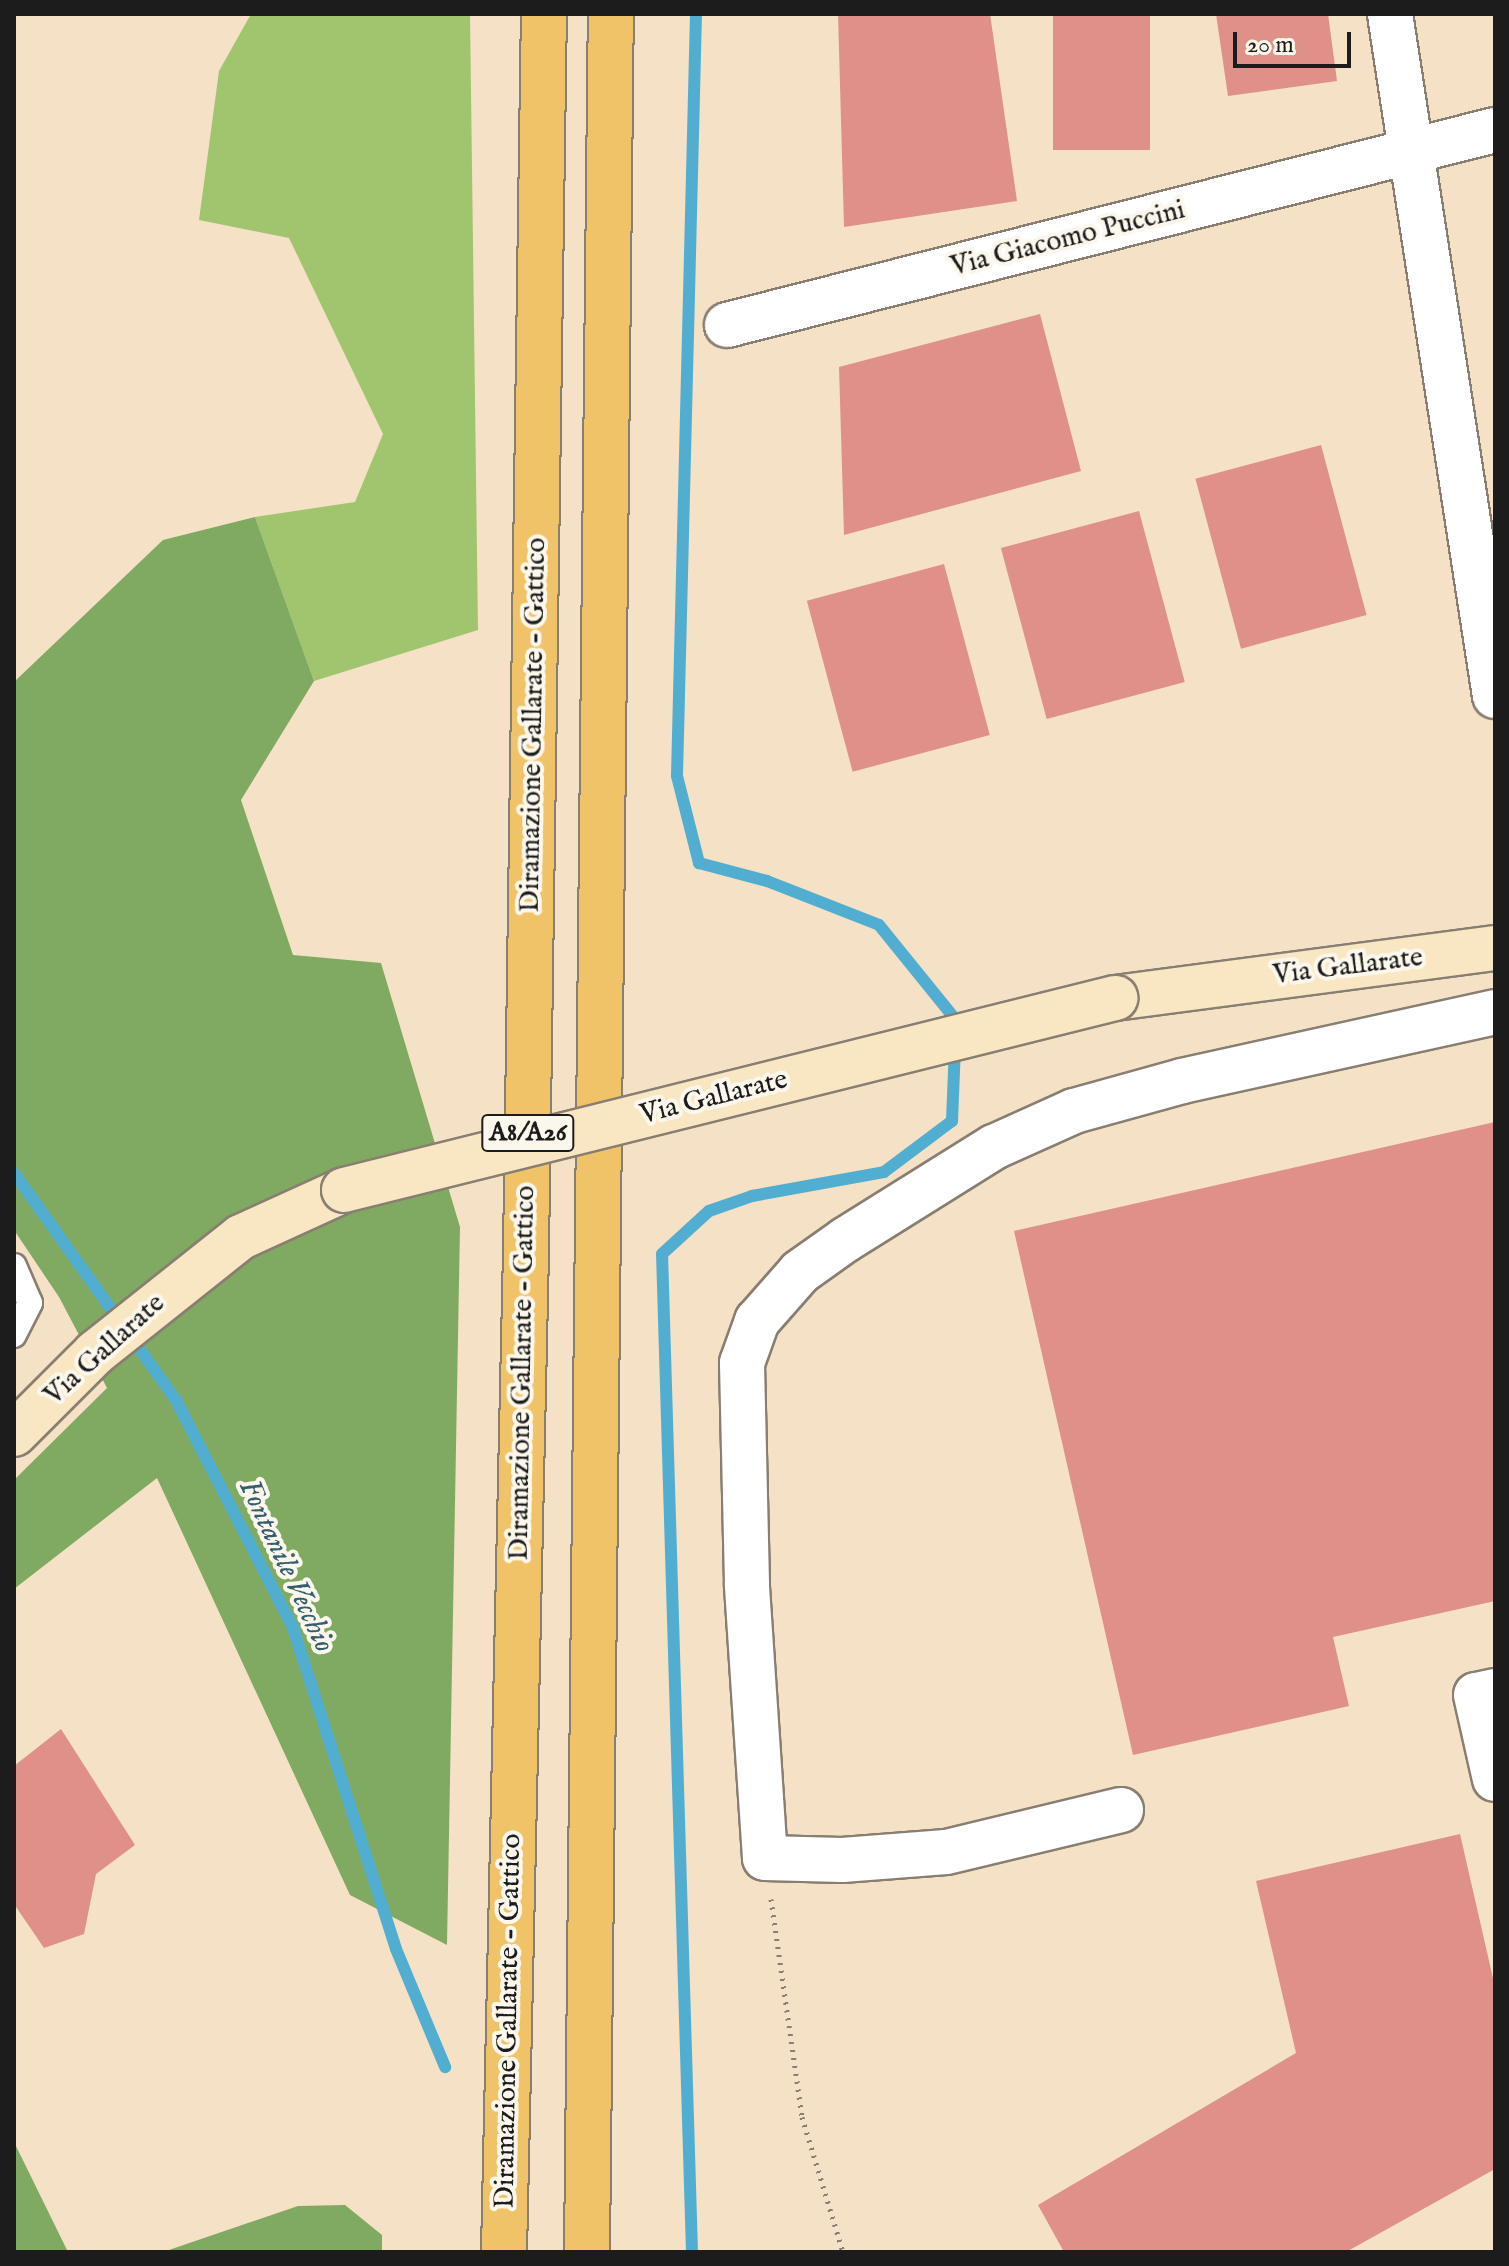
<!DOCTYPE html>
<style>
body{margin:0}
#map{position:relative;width:1509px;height:2266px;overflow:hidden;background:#f5e1c6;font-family:"IM FELL English",serif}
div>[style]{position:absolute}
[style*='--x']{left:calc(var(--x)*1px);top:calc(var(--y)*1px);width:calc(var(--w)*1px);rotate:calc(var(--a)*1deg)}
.green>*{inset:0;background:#a1c56e}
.forest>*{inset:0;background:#80aa61}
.stream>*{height:12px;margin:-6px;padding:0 6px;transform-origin:6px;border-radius:6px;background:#52aed0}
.building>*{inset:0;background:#de9089;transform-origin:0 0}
.path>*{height:5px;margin-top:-2.5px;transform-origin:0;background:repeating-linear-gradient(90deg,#887e71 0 2px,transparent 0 8px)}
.roads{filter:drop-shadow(2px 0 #887e71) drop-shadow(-2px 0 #887e71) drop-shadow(0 2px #887e71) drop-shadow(0 -2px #887e71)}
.lane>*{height:24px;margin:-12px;padding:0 12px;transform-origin:12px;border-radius:12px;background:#fff}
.street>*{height:44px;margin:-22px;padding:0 22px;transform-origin:22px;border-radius:22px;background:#fff}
.secondary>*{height:44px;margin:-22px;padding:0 22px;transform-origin:22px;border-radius:22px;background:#f9e7c3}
.highway>*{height:44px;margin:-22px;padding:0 22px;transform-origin:22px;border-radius:22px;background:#f1c369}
.bridges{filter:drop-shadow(2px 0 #887e71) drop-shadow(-2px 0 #887e71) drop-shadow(0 2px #887e71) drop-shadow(0 -2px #887e71)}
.secondary-bridge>*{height:44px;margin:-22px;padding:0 22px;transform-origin:22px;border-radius:22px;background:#f9e7c3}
span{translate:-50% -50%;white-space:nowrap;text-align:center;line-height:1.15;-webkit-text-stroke:8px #fbf7ec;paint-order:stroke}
.shield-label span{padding:2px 6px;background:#fbf7ec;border:2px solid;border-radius:6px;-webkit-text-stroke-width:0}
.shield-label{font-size:26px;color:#1c1c1c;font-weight:700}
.street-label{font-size:28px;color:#1c1c1c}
.water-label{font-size:30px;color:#345e6d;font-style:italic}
.frame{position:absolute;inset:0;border:16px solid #1c1c1c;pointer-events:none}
.scale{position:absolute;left:1233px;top:32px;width:118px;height:36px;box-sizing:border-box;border:4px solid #1c1c1c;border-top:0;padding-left:10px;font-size:24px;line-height:28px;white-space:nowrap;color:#1c1c1c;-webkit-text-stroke:6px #fbf7ec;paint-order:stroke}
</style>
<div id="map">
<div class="green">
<div style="clip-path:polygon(251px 14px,470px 14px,478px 630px,314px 681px,255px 517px,355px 502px,383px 434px,289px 238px,199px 220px,219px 71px)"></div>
</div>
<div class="forest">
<div style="clip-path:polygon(255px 517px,314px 681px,241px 800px,293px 955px,381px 963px,460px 1227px,447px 1945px,350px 1895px,157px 1478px,14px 1589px,14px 1480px,107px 1388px,59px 1297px,14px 1230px,14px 682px,163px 540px)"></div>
<div style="clip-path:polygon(14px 2142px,68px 2252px,14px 2252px)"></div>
<div style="clip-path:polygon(345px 2205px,382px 2235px,382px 2252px,163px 2252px,298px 2206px)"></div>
</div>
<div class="stream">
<div style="--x:696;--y:14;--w:762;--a:91.43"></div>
<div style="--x:677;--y:776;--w:90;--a:75.8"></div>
<div style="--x:699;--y:863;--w:70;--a:14.8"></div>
<div style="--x:767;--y:881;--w:120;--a:21.4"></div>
<div style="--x:879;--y:925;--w:122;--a:51"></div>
<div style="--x:956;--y:1020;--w:8;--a:97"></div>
<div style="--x:14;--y:1173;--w:279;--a:54.5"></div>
<div style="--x:176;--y:1400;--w:256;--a:62.8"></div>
<div style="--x:293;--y:1628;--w:337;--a:72.2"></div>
<div style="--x:396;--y:1949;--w:128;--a:67.4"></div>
<div style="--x:692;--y:2252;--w:998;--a:-91.72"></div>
<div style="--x:662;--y:1254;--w:64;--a:-42.5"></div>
<div style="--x:709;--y:1211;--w:46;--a:-19.2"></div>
<div style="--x:752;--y:1196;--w:134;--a:-10.3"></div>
<div style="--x:884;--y:1172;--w:85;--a:-36.9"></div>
<div style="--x:952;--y:1121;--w:75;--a:-87.7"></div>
</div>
<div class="building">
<div style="clip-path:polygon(838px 14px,990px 14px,1017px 201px,844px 227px)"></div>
<div style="left:1053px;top:14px;width:97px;height:136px"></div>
<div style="clip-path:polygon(1216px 14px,1328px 14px,1337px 81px,1228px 96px)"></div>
<div style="clip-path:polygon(1040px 314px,1081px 471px,844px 535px,839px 367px)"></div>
<div style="left:1321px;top:445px;width:176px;height:130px;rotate:75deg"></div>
<div style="left:1139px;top:511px;width:177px;height:143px;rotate:75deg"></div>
<div style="left:944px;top:564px;width:177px;height:142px;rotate:75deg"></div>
<div style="clip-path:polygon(1495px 1122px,1495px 1601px,1333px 1637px,1349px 1706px,1133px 1755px,1014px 1231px)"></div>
<div style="clip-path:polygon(61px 1729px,135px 1845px,96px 1874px,84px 1934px,44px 1948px,14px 1904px,14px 1766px)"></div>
<div style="clip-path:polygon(1460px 1834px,1495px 1987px,1495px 2169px,1346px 2252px,1064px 2252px,1038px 2205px,1296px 2053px,1256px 1881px)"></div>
</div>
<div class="path">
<div style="--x:771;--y:1899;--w:220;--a:81.9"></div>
<div style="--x:802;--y:2117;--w:141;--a:73.1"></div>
</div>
<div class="roads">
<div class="lane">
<div style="--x:14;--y:1266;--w:40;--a:66.6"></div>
<div style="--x:30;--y:1303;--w:36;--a:117"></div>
</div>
<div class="street">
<div style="--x:1390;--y:14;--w:690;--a:81.25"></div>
<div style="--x:727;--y:325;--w:792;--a:-14.25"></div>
<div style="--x:1495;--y:1691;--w:19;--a:168"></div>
<div style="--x:1476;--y:1695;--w:86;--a:77.3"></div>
<div style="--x:1121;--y:1810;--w:180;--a:166.5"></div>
<div style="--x:946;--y:1852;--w:104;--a:175.6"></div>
<div style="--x:842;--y:1860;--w:77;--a:-178.5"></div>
<div style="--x:765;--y:1858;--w:275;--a:-93.8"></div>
<div style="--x:747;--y:1584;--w:221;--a:-91.3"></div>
<div style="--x:742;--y:1363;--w:45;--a:-70.3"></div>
<div style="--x:757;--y:1321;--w:65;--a:-48.7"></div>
<div style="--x:800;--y:1272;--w:55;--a:-35.4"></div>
<div style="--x:845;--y:1240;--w:176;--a:-32"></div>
<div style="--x:994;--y:1147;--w:88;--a:-24.2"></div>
<div style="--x:1074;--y:1111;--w:112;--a:-15.5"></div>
<div style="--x:1182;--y:1081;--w:321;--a:-12.4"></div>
</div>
<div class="secondary">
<div style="--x:1115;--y:998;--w:383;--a:-7.5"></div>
<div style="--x:14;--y:1434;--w:115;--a:-45"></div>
<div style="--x:95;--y:1353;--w:186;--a:-38.5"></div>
<div style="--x:241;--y:1237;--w:113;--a:-24.5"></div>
</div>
<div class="highway">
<div style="--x:504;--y:2252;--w:1002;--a:-88.74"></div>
<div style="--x:526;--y:1250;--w:1236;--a:-89.17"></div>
<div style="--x:587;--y:2252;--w:2238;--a:-89.39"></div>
</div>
</div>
<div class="bridges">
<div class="secondary-bridge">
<div style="--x:344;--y:1190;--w:795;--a:-13.98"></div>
</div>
</div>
<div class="shield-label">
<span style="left:528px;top:1133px">A8/A26</span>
</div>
<div class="street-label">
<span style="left:1068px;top:239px;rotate:-14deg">Via Giacomo Puccini</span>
<span style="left:534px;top:725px;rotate:-89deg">Diramazione Gallarate - Gattico</span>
<span style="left:1348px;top:967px;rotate:-7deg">Via Gallarate</span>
<span style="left:714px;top:1098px;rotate:-14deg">Via Gallarate</span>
<span style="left:105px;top:1350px;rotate:-42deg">Via Gallarate</span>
<span style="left:523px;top:1373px;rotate:-89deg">Diramazione Gallarate - Gattico</span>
<span style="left:509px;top:2021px;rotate:-89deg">Diramazione Gallarate - Gattico</span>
</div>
<div class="water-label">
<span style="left:286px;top:1566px;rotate:65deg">Fontanile Vecchio</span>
</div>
<div class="frame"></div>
<div class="scale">20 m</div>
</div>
